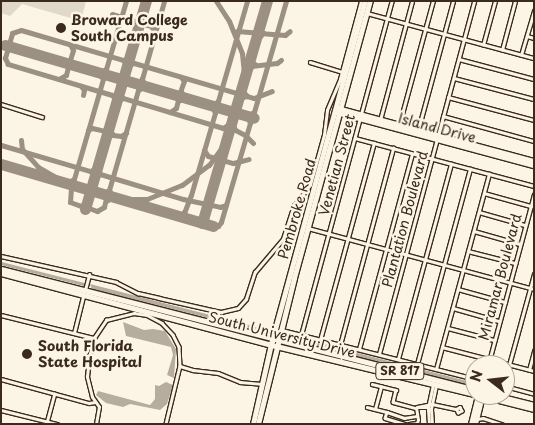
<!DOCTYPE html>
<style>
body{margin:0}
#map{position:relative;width:535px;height:425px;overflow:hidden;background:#fcf5e5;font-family:"Playpen Sans",sans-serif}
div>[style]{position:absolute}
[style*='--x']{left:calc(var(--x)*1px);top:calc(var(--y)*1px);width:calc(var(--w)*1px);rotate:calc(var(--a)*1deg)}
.green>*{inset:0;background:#e0d8c8}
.water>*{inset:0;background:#b7ad9e}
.canal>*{height:2.5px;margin:-1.25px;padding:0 1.25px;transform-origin:1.25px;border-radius:1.25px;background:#b7ad9e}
.taxiway>*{height:5px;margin:-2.5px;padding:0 2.5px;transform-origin:2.5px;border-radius:2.5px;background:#9c9082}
.runway>*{height:11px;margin:-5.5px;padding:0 5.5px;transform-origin:5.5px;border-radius:5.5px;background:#9c9082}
.roads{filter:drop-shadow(1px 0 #3b2a1e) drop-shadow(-1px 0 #3b2a1e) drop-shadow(0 1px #3b2a1e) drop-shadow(0 -1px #3b2a1e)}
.street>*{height:2.5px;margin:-1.25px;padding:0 1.25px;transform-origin:1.25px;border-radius:1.25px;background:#fcf5e5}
.secondary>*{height:4.5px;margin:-2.25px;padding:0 2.25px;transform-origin:2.25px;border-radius:2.25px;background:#fcf5e5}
.primary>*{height:5px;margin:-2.5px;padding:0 2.5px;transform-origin:2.5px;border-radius:2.5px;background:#fcf5e5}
.dots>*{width:14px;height:14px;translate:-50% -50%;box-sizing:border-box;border:2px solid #fcf5e5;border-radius:50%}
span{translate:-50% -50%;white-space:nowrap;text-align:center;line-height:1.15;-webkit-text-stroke:5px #fcf5e5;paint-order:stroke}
.shield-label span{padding:1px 4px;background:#fcf5e5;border:1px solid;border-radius:4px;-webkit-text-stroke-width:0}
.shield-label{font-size:12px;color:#3b2a1e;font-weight:700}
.poi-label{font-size:14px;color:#3b2a1e;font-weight:700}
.left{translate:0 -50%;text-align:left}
.street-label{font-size:14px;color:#3b2a1e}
.frame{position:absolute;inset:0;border:2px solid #3b2a1e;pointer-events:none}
.north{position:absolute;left:465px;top:355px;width:50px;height:50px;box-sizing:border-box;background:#fcf5e5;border:1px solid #afa495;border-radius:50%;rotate:286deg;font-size:14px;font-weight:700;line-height:20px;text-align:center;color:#3b2a1e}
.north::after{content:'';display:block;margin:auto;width:18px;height:22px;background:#3b2a1e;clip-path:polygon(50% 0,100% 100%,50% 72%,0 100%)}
</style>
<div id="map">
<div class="green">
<div style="clip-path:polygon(1px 1px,86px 1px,81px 21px,22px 4px,10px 16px,1px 13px)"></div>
</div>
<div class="water">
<div style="clip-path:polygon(90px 284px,269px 330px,269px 333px,92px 289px)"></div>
<div style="clip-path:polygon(123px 322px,144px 330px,153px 329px,165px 331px,176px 349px,174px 378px,167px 375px,173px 355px,171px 347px,126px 336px)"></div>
<div style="clip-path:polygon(283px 334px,475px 383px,475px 387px,287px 339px,283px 336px)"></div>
<div style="clip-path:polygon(166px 382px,173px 385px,167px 404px,160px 410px,130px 404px,123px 407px,106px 403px,96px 395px,98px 391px,150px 405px,155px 399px,155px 385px,159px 386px)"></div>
</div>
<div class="canal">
<div style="--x:1;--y:263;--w:86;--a:14.2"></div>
</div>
<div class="taxiway">
<div style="--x:126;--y:1;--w:71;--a:106.4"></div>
<div style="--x:106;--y:69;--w:8;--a:150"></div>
<div style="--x:99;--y:73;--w:7;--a:56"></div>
<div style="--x:103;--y:79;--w:104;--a:106.2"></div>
<div style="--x:74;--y:179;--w:8;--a:150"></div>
<div style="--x:67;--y:183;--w:6;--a:51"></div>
<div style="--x:71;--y:188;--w:14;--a:94"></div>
<div style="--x:70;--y:202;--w:12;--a:20"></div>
<div style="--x:81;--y:206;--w:7;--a:-34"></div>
<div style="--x:87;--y:202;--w:6;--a:72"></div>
<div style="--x:89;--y:208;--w:9;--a:21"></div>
<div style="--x:97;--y:211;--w:8;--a:-30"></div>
<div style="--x:104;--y:207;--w:9;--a:-77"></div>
<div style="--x:106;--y:198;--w:5;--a:-127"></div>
<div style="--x:103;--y:194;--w:7;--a:-34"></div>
<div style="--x:109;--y:190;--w:104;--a:-73.8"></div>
<div style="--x:138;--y:90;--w:8;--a:-30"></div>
<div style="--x:145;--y:86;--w:8;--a:-113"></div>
<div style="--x:142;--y:79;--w:81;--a:-74.2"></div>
<div style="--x:216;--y:1;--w:24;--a:57"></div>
<div style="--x:229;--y:21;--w:35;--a:68"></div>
<div style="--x:242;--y:54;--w:19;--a:84"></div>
<div style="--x:244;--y:73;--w:17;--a:97"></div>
<div style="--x:242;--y:90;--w:8;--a:50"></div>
<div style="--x:247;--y:96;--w:5;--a:169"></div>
<div style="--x:242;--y:97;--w:6;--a:129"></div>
<div style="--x:112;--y:14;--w:24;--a:17"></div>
<div style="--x:135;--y:21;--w:7;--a:63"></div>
<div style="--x:138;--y:27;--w:6;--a:-31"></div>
<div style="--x:143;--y:24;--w:8;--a:14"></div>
<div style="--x:151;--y:26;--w:7;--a:56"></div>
<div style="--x:237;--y:31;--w:48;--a:4.8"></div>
<div style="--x:285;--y:35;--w:6;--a:-39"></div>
<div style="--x:256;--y:41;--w:11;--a:-49"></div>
<div style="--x:251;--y:57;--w:5;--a:79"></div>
<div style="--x:252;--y:62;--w:5;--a:37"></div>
<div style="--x:247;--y:72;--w:8;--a:-50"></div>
<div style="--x:252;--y:66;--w:25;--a:-7"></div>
<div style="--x:277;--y:63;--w:5;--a:-37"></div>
<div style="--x:59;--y:79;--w:8;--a:-30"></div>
<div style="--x:66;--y:75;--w:8;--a:-76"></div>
<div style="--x:68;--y:67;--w:6;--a:-121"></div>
<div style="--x:65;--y:62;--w:5;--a:-22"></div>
<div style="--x:70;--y:60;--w:10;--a:-73"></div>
<div style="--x:73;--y:50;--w:7;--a:-117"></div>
<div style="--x:81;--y:86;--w:5;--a:53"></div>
<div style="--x:84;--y:90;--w:5;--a:101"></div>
<div style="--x:178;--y:101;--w:7;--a:-27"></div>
<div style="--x:184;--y:98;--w:8;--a:-113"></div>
<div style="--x:170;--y:112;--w:7;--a:-34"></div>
<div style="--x:176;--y:108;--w:8;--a:-76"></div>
<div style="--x:178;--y:100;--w:6;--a:-121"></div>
<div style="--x:175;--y:95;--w:6;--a:-31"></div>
<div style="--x:180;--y:92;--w:12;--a:-70"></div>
<div style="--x:184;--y:81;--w:5;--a:-127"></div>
<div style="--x:88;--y:130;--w:4;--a:-27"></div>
<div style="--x:92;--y:128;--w:13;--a:13"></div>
<div style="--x:105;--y:131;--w:5;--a:-37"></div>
<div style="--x:109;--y:128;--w:8;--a:60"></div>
<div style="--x:113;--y:135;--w:8;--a:7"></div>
<div style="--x:121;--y:136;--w:6;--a:-31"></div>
<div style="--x:21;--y:140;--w:9;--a:84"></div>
<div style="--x:22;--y:149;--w:24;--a:48"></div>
<div style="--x:38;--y:167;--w:30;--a:30"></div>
<div style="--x:253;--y:143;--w:11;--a:-135"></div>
<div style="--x:245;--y:135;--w:11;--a:-153"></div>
<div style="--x:235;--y:130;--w:9;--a:-111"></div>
<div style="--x:232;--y:122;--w:11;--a:146"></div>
<div style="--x:223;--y:128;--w:104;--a:-163.3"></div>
<div style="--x:123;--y:98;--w:7;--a:153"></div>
<div style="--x:117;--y:101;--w:8;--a:-130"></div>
<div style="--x:112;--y:95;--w:109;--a:-163.4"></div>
<div style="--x:8;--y:64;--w:7;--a:-117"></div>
<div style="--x:5;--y:58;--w:26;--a:-74"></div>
<div style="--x:12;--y:33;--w:9;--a:-18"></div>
<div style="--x:21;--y:30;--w:106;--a:16.4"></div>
<div style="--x:123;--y:60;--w:6;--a:51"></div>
<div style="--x:127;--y:65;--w:7;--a:-16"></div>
<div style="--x:134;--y:63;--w:125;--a:16.3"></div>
<div style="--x:254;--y:98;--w:19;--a:-21"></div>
<div style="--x:1;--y:145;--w:93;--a:16.3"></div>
<div style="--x:90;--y:171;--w:8;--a:-23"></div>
<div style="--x:97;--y:168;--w:7;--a:63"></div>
<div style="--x:100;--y:174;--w:87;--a:16.8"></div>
<div style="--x:183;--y:199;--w:38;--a:12"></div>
<div style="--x:220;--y:207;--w:6;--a:-18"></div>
<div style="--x:204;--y:150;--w:7;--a:56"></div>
<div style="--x:208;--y:156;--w:26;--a:16"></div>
<div style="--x:233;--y:163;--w:16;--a:-14"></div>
<div style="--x:120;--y:199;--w:27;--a:0"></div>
<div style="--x:147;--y:199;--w:38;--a:-22"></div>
<div style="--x:182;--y:185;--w:34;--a:-37"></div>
<div style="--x:209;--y:165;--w:31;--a:-54"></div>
<div style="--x:106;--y:201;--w:8;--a:-30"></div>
<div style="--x:113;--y:197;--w:8;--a:-120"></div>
<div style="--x:184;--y:212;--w:5;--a:79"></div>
<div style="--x:185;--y:217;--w:5;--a:22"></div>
<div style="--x:180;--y:216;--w:5;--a:-37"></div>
<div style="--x:184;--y:213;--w:19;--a:-69"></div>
<div style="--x:191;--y:195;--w:85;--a:-73.7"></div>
<div style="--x:215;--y:113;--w:8;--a:-113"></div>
<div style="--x:212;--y:106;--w:8;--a:-40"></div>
<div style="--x:218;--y:101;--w:104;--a:-73.8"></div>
<div style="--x:213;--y:226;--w:5;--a:0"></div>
<div style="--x:218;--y:226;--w:5;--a:-53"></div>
<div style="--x:221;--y:222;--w:103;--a:-73.7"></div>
<div style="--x:250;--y:123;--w:8;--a:-113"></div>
<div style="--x:247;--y:116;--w:8;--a:-30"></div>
<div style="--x:254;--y:112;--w:116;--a:-73.9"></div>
</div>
<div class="runway">
<div style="--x:5;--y:45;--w:259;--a:16.3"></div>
<div style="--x:1;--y:164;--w:221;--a:16.3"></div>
<div style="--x:85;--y:209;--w:217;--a:-73.7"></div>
<div style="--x:202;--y:223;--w:231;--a:-73.7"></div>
</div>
<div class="roads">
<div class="street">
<div style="--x:367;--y:13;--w:173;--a:15.1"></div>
<div style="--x:527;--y:36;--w:7;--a:16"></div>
<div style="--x:483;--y:45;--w:46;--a:-74.7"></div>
<div style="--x:502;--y:50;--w:51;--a:-75.1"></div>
<div style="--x:521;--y:55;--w:46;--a:-73.5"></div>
<div style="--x:459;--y:59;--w:78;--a:14.9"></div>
<div style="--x:310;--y:62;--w:34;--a:17"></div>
<div style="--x:454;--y:78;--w:83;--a:14.7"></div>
<div style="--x:448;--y:97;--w:89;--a:15"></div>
<div style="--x:1;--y:104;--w:43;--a:17.6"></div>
<div style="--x:443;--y:116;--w:94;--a:15.4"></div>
<div style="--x:380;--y:120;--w:123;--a:-74.9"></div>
<div style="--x:399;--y:125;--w:129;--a:-74.7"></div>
<div style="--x:418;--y:130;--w:134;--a:-74.8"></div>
<div style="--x:355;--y:138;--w:185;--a:15"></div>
<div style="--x:484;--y:193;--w:49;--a:15.5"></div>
<div style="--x:479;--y:212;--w:48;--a:15.8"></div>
<div style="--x:308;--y:228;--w:234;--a:15.1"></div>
<div style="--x:474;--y:231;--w:48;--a:15.8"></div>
<div style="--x:468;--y:251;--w:49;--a:14.3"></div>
<div style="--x:1;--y:256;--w:118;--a:12.7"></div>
<div style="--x:116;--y:282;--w:25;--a:27"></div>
<div style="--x:138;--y:293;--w:22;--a:13"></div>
<div style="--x:159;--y:298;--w:64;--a:12.7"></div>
<div style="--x:221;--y:312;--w:17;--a:-13"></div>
<div style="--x:238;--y:308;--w:12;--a:-48"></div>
<div style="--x:246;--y:299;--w:28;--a:-72"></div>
<div style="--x:255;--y:272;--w:43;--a:-49.7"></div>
<div style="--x:283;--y:239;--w:35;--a:-72"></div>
<div style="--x:294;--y:206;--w:26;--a:-53"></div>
<div style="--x:310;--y:185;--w:52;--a:-74.4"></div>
<div style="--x:324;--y:135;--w:25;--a:-83"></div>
<div style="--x:327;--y:110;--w:34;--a:-67"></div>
<div style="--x:340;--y:79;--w:81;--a:-74.9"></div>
<div style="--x:458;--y:289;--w:49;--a:15.5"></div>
<div style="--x:85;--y:290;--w:16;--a:-75"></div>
<div style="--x:453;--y:308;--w:48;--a:15.8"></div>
<div style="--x:1;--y:315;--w:96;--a:13.9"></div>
<div style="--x:448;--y:328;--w:48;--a:14.6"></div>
<div style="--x:282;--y:330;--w:199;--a:14.2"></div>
<div style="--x:74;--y:333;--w:38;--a:-76"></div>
<div style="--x:301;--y:335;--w:346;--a:-74.8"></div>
<div style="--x:320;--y:340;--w:204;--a:-74.7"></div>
<div style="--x:340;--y:345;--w:204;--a:-74.9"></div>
<div style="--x:442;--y:347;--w:95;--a:14.6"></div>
<div style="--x:359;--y:349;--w:202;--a:-74.8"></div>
<div style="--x:379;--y:354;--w:366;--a:-74.9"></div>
<div style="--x:398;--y:359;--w:202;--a:-74.8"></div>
<div style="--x:417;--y:364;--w:202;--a:-74.8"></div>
<div style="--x:488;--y:365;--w:176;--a:-74.9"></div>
<div style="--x:509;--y:365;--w:94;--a:-74.6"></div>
<div style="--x:180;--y:366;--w:14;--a:17"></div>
<div style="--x:193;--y:370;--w:25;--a:7"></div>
<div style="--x:218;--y:373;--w:24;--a:22"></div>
<div style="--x:240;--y:382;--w:21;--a:5"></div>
<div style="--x:436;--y:369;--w:202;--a:-74.8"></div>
<div style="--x:529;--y:370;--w:20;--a:-75"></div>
<div style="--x:1;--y:379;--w:91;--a:15.3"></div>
<div style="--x:89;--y:403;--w:6;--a:-9"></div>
<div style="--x:372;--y:384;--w:25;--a:14"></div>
<div style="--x:396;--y:390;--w:12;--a:104"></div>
<div style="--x:393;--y:402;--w:24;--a:15"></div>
<div style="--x:416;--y:408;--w:12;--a:0"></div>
<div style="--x:505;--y:386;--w:30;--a:15"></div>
<div style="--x:367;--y:407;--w:21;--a:14"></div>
<div style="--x:387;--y:412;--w:6;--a:108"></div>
<div style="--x:385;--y:418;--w:21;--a:17"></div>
<div style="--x:417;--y:407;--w:15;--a:-11"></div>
<div style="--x:432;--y:404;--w:25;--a:12"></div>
<div style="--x:456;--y:409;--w:4;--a:-27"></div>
<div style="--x:460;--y:407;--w:4;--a:63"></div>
<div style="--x:462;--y:411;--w:4;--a:153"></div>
<div style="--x:458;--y:413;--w:4;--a:-117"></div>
<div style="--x:375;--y:409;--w:23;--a:-75"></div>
<div style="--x:1;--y:410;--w:58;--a:14"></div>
<div style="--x:387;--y:412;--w:18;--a:19"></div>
<div style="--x:404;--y:418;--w:13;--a:-9"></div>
<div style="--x:477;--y:419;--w:6;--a:-9"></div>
<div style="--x:483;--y:418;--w:20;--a:18"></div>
<div style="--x:47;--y:421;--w:28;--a:-75"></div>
<div style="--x:96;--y:424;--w:17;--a:-80"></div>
<div style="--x:99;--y:407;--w:12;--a:-125"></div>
<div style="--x:92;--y:397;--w:21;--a:-104"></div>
<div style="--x:87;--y:377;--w:20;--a:-84"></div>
<div style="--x:89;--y:357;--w:20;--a:-75"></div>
<div style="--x:94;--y:338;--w:22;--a:-56"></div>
<div style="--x:106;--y:320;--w:29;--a:-14"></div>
<div style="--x:134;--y:313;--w:13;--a:9"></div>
<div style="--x:147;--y:315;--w:17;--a:28"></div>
<div style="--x:162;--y:323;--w:16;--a:47"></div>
<div style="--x:173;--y:335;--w:13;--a:63"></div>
<div style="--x:179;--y:347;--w:19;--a:87"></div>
<div style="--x:180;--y:366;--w:60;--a:103.6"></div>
<div style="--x:409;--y:424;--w:8;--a:-7"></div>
<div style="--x:417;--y:423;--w:3;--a:-72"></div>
<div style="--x:418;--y:420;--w:12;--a:-99"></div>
<div style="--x:429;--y:424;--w:16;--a:-94"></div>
<div style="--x:428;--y:408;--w:24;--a:-78"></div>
<div style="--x:432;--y:424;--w:15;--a:-94"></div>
<div style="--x:431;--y:409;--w:24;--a:-78"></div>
</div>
<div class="secondary">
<div style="--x:337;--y:108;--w:204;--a:15.1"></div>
<div style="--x:337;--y:112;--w:204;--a:15.1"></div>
<div style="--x:253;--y:424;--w:82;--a:-77.3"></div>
<div style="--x:271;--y:344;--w:356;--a:-74.7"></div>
<div style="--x:258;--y:424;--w:150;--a:-76.1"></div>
<div style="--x:294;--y:278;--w:287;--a:-74.7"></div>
<div style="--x:471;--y:424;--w:30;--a:-76"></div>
<div style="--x:475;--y:424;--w:30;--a:-76"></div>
</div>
<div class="primary">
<div style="--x:1;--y:269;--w:489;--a:14.3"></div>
<div style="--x:1;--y:273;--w:285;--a:14.9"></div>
<div style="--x:276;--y:346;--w:205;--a:13.6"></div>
<div style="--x:479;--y:395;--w:57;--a:14.3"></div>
<div style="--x:494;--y:395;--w:41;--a:14"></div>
</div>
</div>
<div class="dots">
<div style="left:61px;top:28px;background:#3b2a1e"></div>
<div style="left:27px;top:354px;background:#3b2a1e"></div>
</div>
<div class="shield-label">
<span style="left:400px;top:371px">SR 817</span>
</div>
<div class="poi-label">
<span class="left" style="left:71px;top:28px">Broward College<br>South Campus</span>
<span class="left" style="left:38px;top:354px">South Florida<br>State Hospital</span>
</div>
<div class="street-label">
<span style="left:437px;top:128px;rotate:15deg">Island Drive</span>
<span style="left:337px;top:165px;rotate:-75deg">Venetian Street</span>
<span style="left:297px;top:209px;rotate:-74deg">Pembroke Road</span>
<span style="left:405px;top:219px;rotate:-75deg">Plantation Boulevard</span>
<span style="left:500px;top:277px;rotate:-75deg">Miramar Boulevard</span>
<span style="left:282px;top:335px;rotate:14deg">South University Drive</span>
</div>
<div class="frame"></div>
<div class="north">N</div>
</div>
